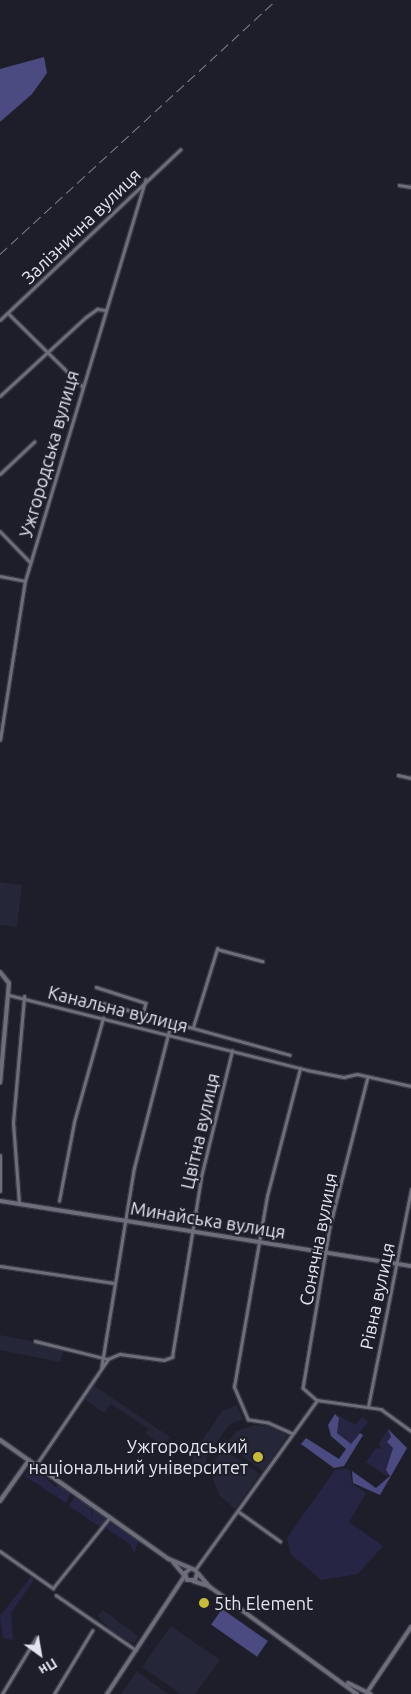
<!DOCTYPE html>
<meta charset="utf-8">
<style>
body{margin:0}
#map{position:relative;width:411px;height:1694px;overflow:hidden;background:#1e1e2a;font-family:Ubuntu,sans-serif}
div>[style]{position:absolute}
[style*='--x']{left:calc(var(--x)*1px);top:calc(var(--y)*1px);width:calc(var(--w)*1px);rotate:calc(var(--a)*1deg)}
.built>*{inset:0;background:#252637}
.green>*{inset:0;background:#262544}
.forest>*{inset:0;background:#4c4b81;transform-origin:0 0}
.roads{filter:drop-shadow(1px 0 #383842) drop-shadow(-1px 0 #383842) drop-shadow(0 1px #383842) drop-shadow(0 -1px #383842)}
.street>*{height:2.5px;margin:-1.25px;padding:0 1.25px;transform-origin:1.25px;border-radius:1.25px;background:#6d6e7b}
.secondary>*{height:4px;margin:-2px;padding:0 2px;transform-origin:2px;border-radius:2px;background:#6d6e7b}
.rail>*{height:1px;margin-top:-0.5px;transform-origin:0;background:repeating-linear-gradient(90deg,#81828c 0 10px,transparent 0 15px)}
.dots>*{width:14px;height:14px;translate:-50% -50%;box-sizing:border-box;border:2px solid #1e1e2a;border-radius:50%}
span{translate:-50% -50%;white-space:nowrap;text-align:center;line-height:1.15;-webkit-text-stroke:4px #1e1e2a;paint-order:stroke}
.street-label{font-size:18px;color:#e3e4ec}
.poi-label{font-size:18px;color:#e3e4ec}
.right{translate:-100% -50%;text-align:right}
.left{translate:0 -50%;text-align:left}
.north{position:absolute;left:15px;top:1629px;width:50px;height:50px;-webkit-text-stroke:4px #1e1e2a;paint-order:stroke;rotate:148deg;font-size:14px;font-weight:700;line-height:20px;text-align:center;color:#e3e4ec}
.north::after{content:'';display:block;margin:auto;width:18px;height:22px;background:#e3e4ec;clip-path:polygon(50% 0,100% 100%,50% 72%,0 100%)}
</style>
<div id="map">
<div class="built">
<div style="clip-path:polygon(0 882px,22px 885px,17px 927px,0 925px)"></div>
<div style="clip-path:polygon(0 1335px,58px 1346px,64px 1351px,60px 1362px,0 1350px)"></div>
<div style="clip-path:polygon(93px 1385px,170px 1437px,163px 1446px,146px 1434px,149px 1429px,111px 1404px,104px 1413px,84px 1399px)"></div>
<div style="clip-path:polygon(237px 1405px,243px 1419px,229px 1425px,207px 1456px,205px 1470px,191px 1470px,193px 1454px,222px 1411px)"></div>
<div style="clip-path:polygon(255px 1425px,271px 1426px,288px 1435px,263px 1471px,225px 1444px,237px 1431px)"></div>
<div style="clip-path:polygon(222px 1448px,260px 1474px,235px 1509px,219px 1495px,213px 1479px,214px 1462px)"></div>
<div style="clip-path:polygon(103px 1610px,138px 1636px,134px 1644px,112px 1632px,98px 1616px)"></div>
<div style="clip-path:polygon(171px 1626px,220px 1660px,195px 1694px,181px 1694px,142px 1667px)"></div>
<div style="clip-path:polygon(137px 1671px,168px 1694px,121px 1694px)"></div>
</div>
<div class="green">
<div style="clip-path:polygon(335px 1414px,356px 1425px,362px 1417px,368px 1422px,351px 1444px,337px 1433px,339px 1418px)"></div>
<div style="clip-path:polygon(388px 1429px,393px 1448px,388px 1477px,366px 1462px,376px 1448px,383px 1449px,378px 1445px)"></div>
<div style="clip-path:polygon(31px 1465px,56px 1487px,58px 1484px,71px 1493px,66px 1503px,25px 1476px)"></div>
<div style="clip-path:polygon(345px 1469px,350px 1470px,352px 1484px,366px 1493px,349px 1522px,383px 1546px,358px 1574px,321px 1580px,291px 1554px,287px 1538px,335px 1470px)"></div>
<div style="clip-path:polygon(75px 1496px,90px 1506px,93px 1521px,92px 1507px,107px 1518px,100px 1527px,69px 1506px)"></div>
<div style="clip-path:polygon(111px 1521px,139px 1540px,134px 1553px,131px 1545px,104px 1527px)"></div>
<div style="clip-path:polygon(31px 1577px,34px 1580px,11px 1613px,13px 1640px,3px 1638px,0 1616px)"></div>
</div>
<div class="forest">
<div style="clip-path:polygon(44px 57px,47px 73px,32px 94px,0 122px,0 69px)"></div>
<div style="clip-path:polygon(335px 1414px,339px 1418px,337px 1433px,351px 1444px,360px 1433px,363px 1435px,344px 1466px,334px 1468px,301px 1444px,306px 1438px,339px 1459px,346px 1449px,331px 1436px,328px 1425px)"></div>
<div style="clip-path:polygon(388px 1429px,407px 1448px,380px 1495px,353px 1483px,352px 1471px,376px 1488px,390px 1476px,386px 1470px,393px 1448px,387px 1442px,391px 1437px)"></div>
<div style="left:222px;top:1609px;width:56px;height:19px;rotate:35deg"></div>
</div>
<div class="roads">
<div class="street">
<div style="--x:399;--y:185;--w:12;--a:9"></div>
<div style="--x:9;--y:314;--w:103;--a:44.6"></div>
<div style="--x:0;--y:320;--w:248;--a:-43.4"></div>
<div style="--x:0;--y:396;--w:117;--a:-42.6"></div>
<div style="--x:86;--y:317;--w:14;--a:-36"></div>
<div style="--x:97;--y:309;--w:8;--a:7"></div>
<div style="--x:0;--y:474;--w:47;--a:-43.3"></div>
<div style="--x:0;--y:531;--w:43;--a:45.9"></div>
<div style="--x:0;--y:576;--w:25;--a:11"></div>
<div style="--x:0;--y:740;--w:161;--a:-81.1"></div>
<div style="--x:25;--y:581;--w:419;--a:-73.3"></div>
<div style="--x:398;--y:775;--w:13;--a:13"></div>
<div style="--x:96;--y:987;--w:52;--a:17.7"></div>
<div style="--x:146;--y:1003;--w:12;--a:104"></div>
<div style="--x:9;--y:995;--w:307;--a:14.1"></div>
<div style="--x:307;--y:1070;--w:38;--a:11"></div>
<div style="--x:344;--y:1077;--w:13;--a:-13"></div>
<div style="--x:357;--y:1074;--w:55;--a:12.5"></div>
<div style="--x:92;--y:1000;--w:205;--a:15.5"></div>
<div style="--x:193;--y:1027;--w:82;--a:-72.9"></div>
<div style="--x:217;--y:949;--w:47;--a:14.9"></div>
<div style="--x:368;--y:1077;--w:155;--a:104.2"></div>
<div style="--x:330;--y:1227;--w:163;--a:99.5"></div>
<div style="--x:303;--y:1388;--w:18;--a:41"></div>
<div style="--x:317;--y:1400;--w:65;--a:8"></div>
<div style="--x:381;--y:1409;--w:37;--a:36"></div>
<div style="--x:59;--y:1201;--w:80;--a:-79.2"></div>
<div style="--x:74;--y:1122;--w:108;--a:-74.4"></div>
<div style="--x:19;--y:1204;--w:81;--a:-94.2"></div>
<div style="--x:13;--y:1123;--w:127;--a:-85"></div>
<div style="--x:0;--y:1266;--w:115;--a:8.5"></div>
<div style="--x:35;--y:1341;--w:75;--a:13.9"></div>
<div style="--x:101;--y:1369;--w:204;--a:-80.7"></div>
<div style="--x:134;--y:1168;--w:150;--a:-75.7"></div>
<div style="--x:368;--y:1407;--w:222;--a:-78.8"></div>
<div style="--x:293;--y:1434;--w:27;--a:-156"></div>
<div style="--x:268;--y:1423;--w:20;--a:-171"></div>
<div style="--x:248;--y:1420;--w:36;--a:-113"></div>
<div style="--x:234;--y:1387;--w:194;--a:-80.2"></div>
<div style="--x:267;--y:1196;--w:132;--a:-75.5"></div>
<div style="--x:36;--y:1465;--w:128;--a:-55.8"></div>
<div style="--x:108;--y:1359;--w:13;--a:-23"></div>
<div style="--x:120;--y:1354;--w:44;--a:7.8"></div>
<div style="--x:164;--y:1360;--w:9;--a:-21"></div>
<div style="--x:172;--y:1357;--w:182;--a:-80.8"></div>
<div style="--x:201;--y:1177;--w:130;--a:-76.2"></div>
<div style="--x:238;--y:1511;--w:52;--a:35.5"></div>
<div style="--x:0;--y:1551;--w:65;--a:34.9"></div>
<div style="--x:53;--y:1588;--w:91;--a:-51.2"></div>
<div style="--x:195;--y:1570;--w:209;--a:-54.3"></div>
<div style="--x:56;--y:1595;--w:97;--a:34.5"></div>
<div style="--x:2;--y:1694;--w:66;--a:-58.7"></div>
<div style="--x:54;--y:1694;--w:74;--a:-58.9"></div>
</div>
<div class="secondary">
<div style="--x:0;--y:972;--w:14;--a:51"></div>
<div style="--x:9;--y:983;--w:100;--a:95.1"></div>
<div style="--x:0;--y:1156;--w:35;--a:90"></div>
<div style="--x:0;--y:1201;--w:416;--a:9"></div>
<div style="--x:0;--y:1440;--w:207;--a:35.2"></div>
<div style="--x:169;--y:1559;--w:28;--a:23"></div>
<div style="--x:195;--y:1570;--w:23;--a:49"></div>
<div style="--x:210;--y:1587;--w:182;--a:36.1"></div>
<div style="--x:0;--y:1501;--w:50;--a:-54.7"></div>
<div style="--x:173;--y:1562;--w:17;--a:50"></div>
<div style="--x:190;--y:1569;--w:6;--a:141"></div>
<div style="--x:185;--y:1573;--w:7;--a:74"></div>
<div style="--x:187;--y:1580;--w:8;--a:0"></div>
<div style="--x:195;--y:1580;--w:6;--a:-72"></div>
<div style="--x:193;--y:1581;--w:16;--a:18"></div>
<div style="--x:348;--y:1683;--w:25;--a:26"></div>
<div style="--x:368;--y:1691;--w:77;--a:-56.1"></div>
<div style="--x:107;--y:1694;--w:140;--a:-56.7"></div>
</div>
</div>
<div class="rail">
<div style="--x:0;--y:254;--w:375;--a:-42.6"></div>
</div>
<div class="dots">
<div style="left:258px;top:1457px;background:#c8bb3b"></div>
<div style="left:204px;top:1603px;background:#c8bb3b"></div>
</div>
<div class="street-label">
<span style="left:81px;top:226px;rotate:-44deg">Залізнична вулиця</span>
<span style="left:49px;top:454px;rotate:-74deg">Ужгородська вулиця</span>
<span style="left:118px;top:1009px;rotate:14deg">Канальна вулиця</span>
<span style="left:200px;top:1131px;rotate:-77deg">Цвітна вулиця</span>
<span style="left:208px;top:1220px;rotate:9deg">Минайська вулиця</span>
<span style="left:318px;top:1239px;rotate:-79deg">Сонячна вулиця</span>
<span style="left:377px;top:1296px;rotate:-78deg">Рівна вулиця</span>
</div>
<div class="poi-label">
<span class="right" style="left:248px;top:1457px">Ужгородський<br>національний університет</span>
<span class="left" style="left:214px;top:1603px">5th Element</span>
</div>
<div class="north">Пн</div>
</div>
